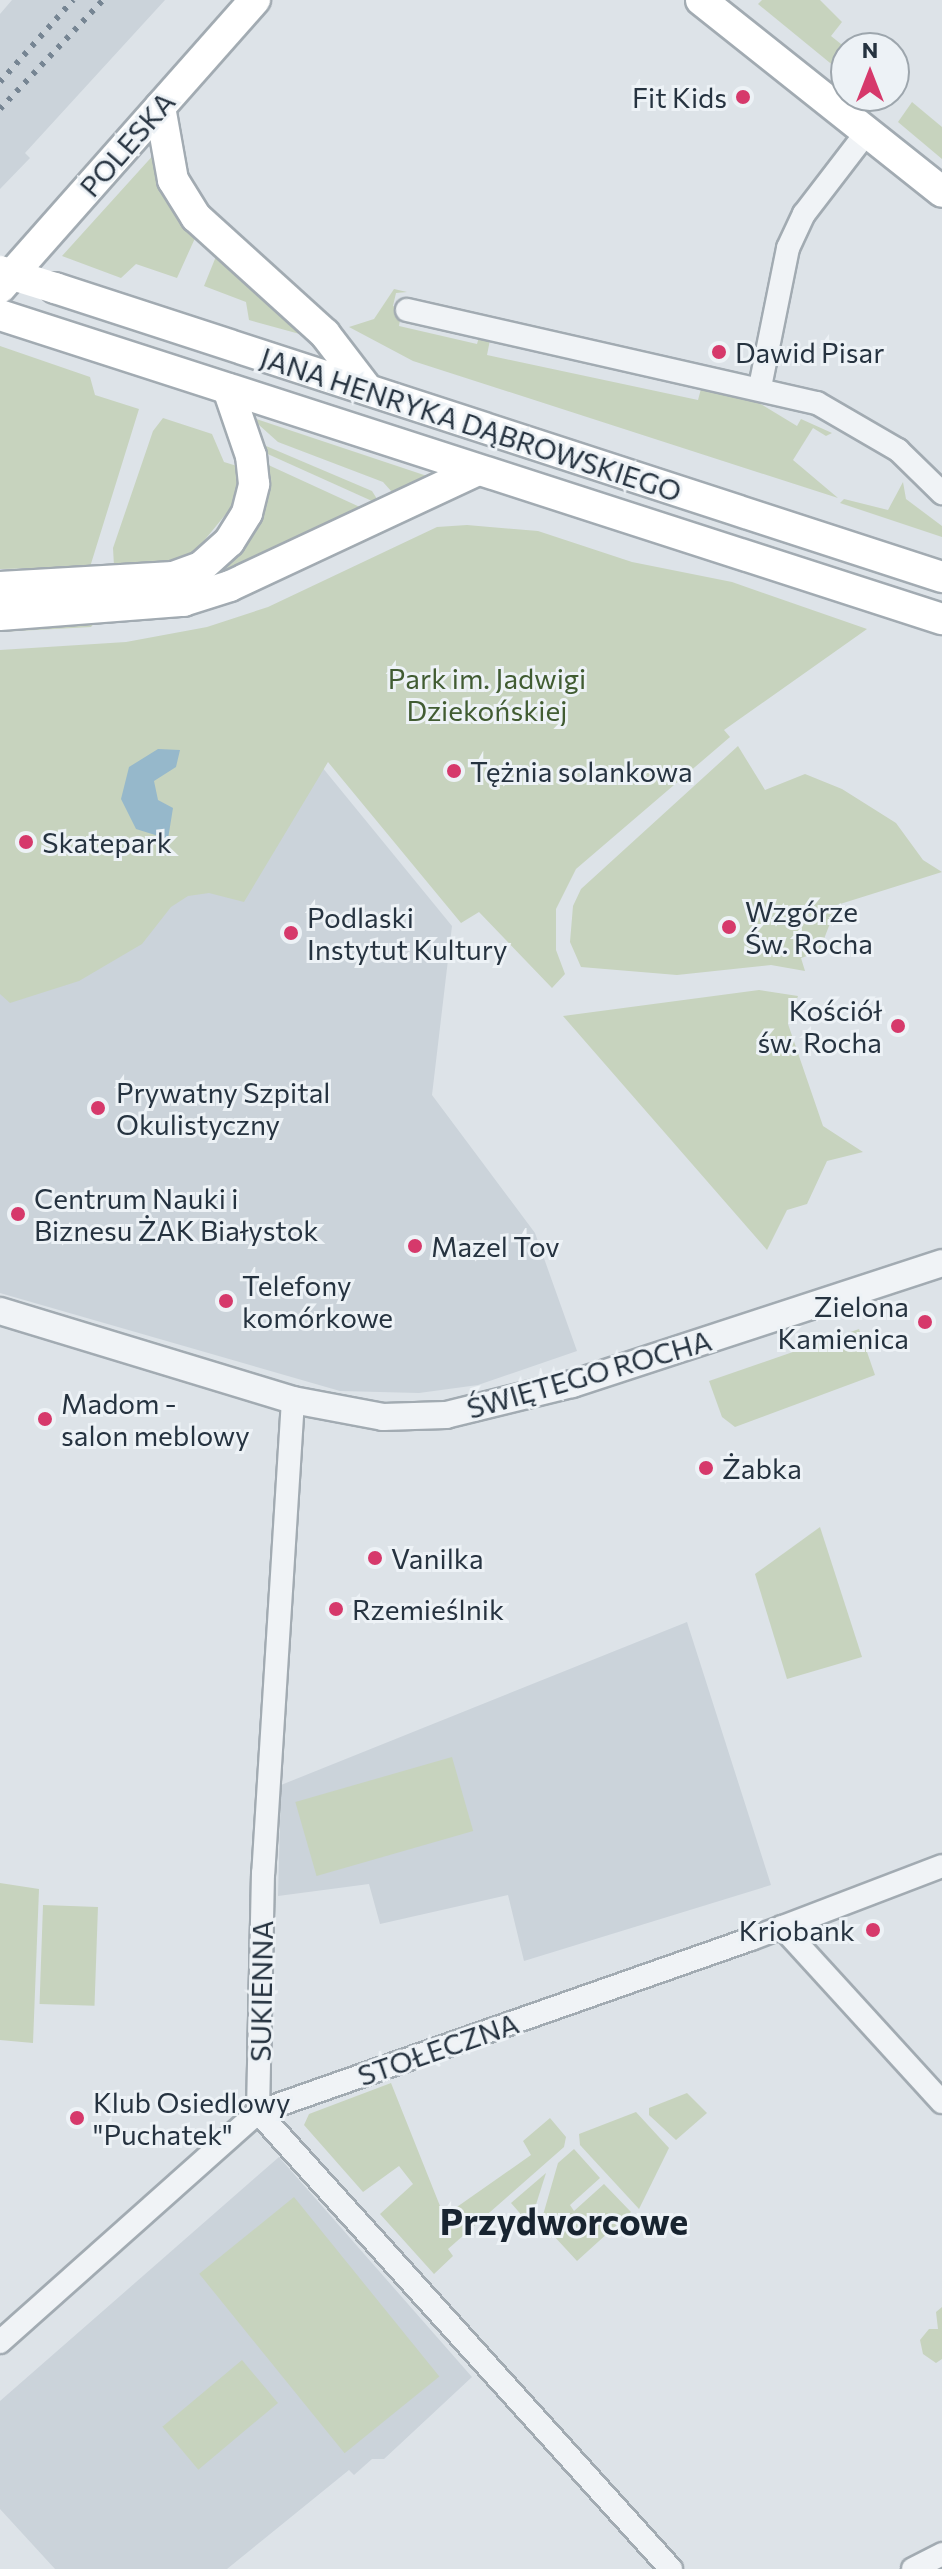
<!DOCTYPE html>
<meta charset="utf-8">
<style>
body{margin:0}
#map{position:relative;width:942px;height:2569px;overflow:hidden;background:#dde3e8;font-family:Commissioner,sans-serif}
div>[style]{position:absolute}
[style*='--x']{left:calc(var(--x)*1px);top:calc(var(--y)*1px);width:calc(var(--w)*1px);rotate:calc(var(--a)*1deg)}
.built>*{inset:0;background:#cbd3da}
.green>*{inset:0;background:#c7d3be;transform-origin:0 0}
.water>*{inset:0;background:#96b8cb}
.roads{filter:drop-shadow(2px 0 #a2abb2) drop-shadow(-2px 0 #a2abb2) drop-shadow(0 2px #a2abb2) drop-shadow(0 -2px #a2abb2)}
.minor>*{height:22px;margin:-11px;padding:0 11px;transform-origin:11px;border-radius:11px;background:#f0f3f6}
.tertiary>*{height:26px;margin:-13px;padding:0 13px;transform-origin:13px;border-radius:13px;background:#f0f3f6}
.secondary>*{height:30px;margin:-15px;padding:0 15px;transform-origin:15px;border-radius:15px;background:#fff}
.rail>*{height:6px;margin-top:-3px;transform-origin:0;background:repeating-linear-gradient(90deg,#768593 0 4px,transparent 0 12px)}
.secondary-bridge>*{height:30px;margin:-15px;padding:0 15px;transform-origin:15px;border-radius:15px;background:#fff}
.dots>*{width:22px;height:22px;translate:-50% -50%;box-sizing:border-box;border:4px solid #edf2f6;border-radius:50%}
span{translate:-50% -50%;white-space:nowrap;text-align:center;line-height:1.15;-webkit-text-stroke:6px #edf2f6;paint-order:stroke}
.poi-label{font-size:28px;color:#263340}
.right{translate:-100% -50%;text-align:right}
.left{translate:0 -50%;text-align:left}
.street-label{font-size:28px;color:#263340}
.park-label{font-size:28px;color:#415c32}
.district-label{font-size:36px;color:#182430;font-weight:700}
.north{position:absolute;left:830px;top:32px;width:80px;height:80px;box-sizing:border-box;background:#edf2f6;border:2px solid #9da6ad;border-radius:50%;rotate:0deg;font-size:22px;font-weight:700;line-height:32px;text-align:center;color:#263340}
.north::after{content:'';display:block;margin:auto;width:28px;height:36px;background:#d6396b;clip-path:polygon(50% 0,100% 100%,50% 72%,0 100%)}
</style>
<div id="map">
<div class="built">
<div style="clip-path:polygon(12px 0,165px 0,25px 153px,30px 158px,0 189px,0 14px)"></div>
<div style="clip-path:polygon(295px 734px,452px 926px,432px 1095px,535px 1233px,577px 1351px,478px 1385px,419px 1393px,340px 1391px,0 1293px,0 951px)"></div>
<div style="clip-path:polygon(687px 1622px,771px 1885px,524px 1961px,508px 1895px,380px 1924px,369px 1884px,278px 1896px,281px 1785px)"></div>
<div style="clip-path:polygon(279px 2157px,472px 2377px,384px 2459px,372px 2459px,354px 2475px,349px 2470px,227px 2569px,55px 2569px,0 2509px,0 2401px)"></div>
</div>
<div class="green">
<div style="clip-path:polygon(762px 0,820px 0,842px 22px,831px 36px,846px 48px,846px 76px,758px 4px)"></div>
<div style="clip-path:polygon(912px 102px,942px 127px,942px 159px,898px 122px)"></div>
<div style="clip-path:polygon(157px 151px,196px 236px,177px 278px,136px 264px,121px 278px,62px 256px)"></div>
<div style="clip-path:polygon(217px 254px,307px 336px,249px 320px,246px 302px,204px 286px)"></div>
<div style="clip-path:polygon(394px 289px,407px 292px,396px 293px,393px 306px,402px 309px,399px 326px,477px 344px,479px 337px,490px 340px,487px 355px,698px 400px,702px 385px,746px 395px,797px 426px,801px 419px,832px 433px,826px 436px,813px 428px,793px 460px,838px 498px,413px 361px,349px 327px,374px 319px)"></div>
<div style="clip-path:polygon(0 346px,90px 377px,95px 395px,139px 409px,90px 567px,0 569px)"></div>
<div style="clip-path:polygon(250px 417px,433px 478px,392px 492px,383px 482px,278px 442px)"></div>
<div style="clip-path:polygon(163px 418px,212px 434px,224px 462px,237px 466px,238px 487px,230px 509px,194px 553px,170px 562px,114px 566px,113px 548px,153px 431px)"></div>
<div style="clip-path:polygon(259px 443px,372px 491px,377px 499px,372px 501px,261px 451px)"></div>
<div style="clip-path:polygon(264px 463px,362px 508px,205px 580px)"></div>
<div style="clip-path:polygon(903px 482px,906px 499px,942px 526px,942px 537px,840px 503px,844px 499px,888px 510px)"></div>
<div style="clip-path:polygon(467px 525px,538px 531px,632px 562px,732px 582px,867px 629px,724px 730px,730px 737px,576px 869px,556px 909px,556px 950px,565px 974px,552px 988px,479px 912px,461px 923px,328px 762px,244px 902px,209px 893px,188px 896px,171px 907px,142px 944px,79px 981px,10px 1003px,0 994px,0 650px,126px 642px,207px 627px,268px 607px,437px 527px)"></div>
<div style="clip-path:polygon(94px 623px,91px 627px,0 632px,17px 627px)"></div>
<div style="clip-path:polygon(738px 746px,765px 790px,805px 774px,842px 789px,896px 823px,923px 860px,942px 872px,837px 905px,819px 952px,801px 958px,805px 971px,771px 965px,677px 975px,581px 967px,570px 942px,573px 906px,581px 889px)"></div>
<div style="clip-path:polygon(759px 990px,798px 996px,788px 1024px,823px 1126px,863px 1152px,827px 1161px,807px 1204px,787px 1210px,767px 1250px,563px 1016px)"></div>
<div style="clip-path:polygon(859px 1329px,875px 1375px,735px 1427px,722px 1417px,709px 1381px)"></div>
<div style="clip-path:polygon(820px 1527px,862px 1657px,787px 1679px,755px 1574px)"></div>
<div style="left:452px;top:1757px;width:77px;height:163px;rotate:74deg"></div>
<div style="clip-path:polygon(0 1883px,39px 1889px,33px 2043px,0 2040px)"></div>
<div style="left:43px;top:1905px;width:55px;height:99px;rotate:2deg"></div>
<div style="clip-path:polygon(391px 2083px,444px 2216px,531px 2155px,523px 2141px,550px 2118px,566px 2137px,564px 2147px,448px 2249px,453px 2256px,434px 2274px,380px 2214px,413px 2184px,399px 2166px,363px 2192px,304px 2125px,309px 2114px)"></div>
<div style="clip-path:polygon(687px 2093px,707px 2113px,676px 2140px,649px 2115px,649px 2108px)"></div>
<div style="clip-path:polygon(636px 2112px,669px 2148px,639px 2209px,580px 2145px,579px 2134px)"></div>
<div style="clip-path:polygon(574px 2149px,600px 2178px,570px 2205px,574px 2211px,604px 2184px,631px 2212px,577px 2261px,541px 2222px,558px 2163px)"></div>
<div style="clip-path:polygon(546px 2173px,533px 2214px,525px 2219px,511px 2203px)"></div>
<div style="left:294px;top:2197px;width:231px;height:122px;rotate:51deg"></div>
<div style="clip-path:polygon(942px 2307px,942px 2359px,936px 2363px,923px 2354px,920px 2340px,929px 2329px,938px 2329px,936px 2312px)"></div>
<div style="left:242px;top:2360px;width:56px;height:104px;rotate:50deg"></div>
</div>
<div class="water">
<div style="clip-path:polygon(158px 749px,180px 750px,176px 767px,154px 781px,158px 800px,173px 808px,168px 839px,136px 829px,121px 799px,129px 767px)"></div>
</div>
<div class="roads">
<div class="minor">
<div style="--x:407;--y:310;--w:420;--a:12.8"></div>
<div style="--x:817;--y:403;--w:94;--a:30.1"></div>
<div style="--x:898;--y:450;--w:62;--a:44.3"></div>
<div style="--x:760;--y:387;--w:142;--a:-78.6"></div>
<div style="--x:788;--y:248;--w:38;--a:-65"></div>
<div style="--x:804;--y:214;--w:103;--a:-52.5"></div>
<div style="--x:293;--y:1400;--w:474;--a:93.6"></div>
<div style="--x:263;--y:1873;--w:239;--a:91.2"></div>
<div style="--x:258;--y:2112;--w:616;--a:47.9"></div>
<div style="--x:782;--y:1927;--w:237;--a:47.6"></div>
<div style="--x:0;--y:2342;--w:346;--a:-41.7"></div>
<div style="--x:258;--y:2112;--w:522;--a:-19.34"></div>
<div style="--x:751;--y:1939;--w:204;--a:-20.9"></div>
<div style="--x:913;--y:2569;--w:33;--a:-27"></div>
</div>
<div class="tertiary">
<div style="--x:0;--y:1311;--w:306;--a:16.9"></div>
<div style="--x:293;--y:1400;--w:92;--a:10.7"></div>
<div style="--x:383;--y:1417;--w:63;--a:-1.8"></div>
<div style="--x:446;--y:1415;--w:130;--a:-13.8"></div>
<div style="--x:572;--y:1384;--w:389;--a:-18.1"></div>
</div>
<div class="secondary">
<div style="--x:701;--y:0;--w:308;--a:38.5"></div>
<div style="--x:160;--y:107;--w:74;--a:79.9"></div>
<div style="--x:173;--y:180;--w:44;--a:58.1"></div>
<div style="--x:196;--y:217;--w:174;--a:42.2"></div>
<div style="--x:325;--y:334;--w:69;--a:52.6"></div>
<div style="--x:0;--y:288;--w:385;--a:-48.5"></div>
<div style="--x:55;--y:288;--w:933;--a:18.05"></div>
<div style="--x:0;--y:315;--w:990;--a:17.89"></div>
<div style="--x:0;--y:587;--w:173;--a:-3.3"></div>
<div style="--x:173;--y:577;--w:30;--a:-20"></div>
<div style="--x:201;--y:567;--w:38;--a:-42"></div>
<div style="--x:229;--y:542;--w:34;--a:-58"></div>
<div style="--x:247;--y:513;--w:30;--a:-76"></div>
<div style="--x:254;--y:484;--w:28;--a:-96"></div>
<div style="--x:251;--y:456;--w:71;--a:-108.9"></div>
<div style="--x:0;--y:615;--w:184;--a:-4.4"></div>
<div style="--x:183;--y:601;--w:49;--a:-17.7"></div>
<div style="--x:230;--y:586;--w:271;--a:-25.1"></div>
</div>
</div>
<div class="rail">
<div style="--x:0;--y:82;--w:110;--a:-48.3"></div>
<div style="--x:0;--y:109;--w:150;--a:-46.6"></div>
</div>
<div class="secondary-bridge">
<div style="--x:0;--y:271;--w:58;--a:17.2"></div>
</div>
<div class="dots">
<div style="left:743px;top:97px;background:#d6396b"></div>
<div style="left:719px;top:352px;background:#d6396b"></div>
<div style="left:454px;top:771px;background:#d6396b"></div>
<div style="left:26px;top:842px;background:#d6396b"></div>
<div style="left:729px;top:927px;background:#d6396b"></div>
<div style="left:291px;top:933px;background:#d6396b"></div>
<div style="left:898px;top:1026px;background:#d6396b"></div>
<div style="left:98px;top:1108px;background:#d6396b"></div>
<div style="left:18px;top:1214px;background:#d6396b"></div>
<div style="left:415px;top:1246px;background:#d6396b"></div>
<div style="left:226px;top:1301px;background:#d6396b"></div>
<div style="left:925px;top:1322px;background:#d6396b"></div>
<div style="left:45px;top:1419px;background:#d6396b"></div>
<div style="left:706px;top:1468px;background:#d6396b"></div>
<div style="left:375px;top:1558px;background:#d6396b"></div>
<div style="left:336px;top:1609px;background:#d6396b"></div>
<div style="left:873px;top:1930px;background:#d6396b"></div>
<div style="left:77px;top:2118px;background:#d6396b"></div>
</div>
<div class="poi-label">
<span class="right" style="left:727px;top:97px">Fit Kids</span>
<span class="left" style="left:735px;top:352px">Dawid Pisar</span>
<span class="left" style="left:470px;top:771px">Tężnia solankowa</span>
<span class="left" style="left:42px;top:842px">Skatepark</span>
<span class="left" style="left:745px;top:927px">Wzgórze<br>Św. Rocha</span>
<span class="left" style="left:307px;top:933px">Podlaski<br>Instytut Kultury</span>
<span class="right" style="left:882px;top:1026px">Kościół<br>św. Rocha</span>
<span class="left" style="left:116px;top:1108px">Prywatny Szpital<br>Okulistyczny</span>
<span class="left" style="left:34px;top:1214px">Centrum Nauki i<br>Biznesu ŻAK Białystok</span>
<span class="left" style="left:431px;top:1246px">Mazel Tov</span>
<span class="left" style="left:242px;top:1301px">Telefony<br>komórkowe</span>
<span class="right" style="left:909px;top:1322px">Zielona<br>Kamienica</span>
<span class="left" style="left:61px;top:1419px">Madom -<br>salon meblowy</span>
<span class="left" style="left:722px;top:1468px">Żabka</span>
<span class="left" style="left:391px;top:1558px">Vanilka</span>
<span class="left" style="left:352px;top:1609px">Rzemieślnik</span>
<span class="right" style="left:855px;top:1930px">Kriobank</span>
<span class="left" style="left:93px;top:2118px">Klub Osiedlowy<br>"Puchatek"</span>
</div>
<div class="street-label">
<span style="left:127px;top:144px;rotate:-49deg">POLESKA</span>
<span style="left:471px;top:424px;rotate:18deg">JANA HENRYKA DĄBROWSKIEGO</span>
<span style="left:589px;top:1374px;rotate:-16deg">ŚWIĘTEGO ROCHA</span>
<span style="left:261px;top:1991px;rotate:-89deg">SUKIENNA</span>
<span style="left:438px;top:2049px;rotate:-19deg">STOŁECZNA</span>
</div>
<div class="park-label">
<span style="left:487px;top:694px">Park im. Jadwigi<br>Dziekońskiej</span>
</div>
<div class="district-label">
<span style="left:564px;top:2221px">Przydworcowe</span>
</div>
<div class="north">N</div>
</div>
